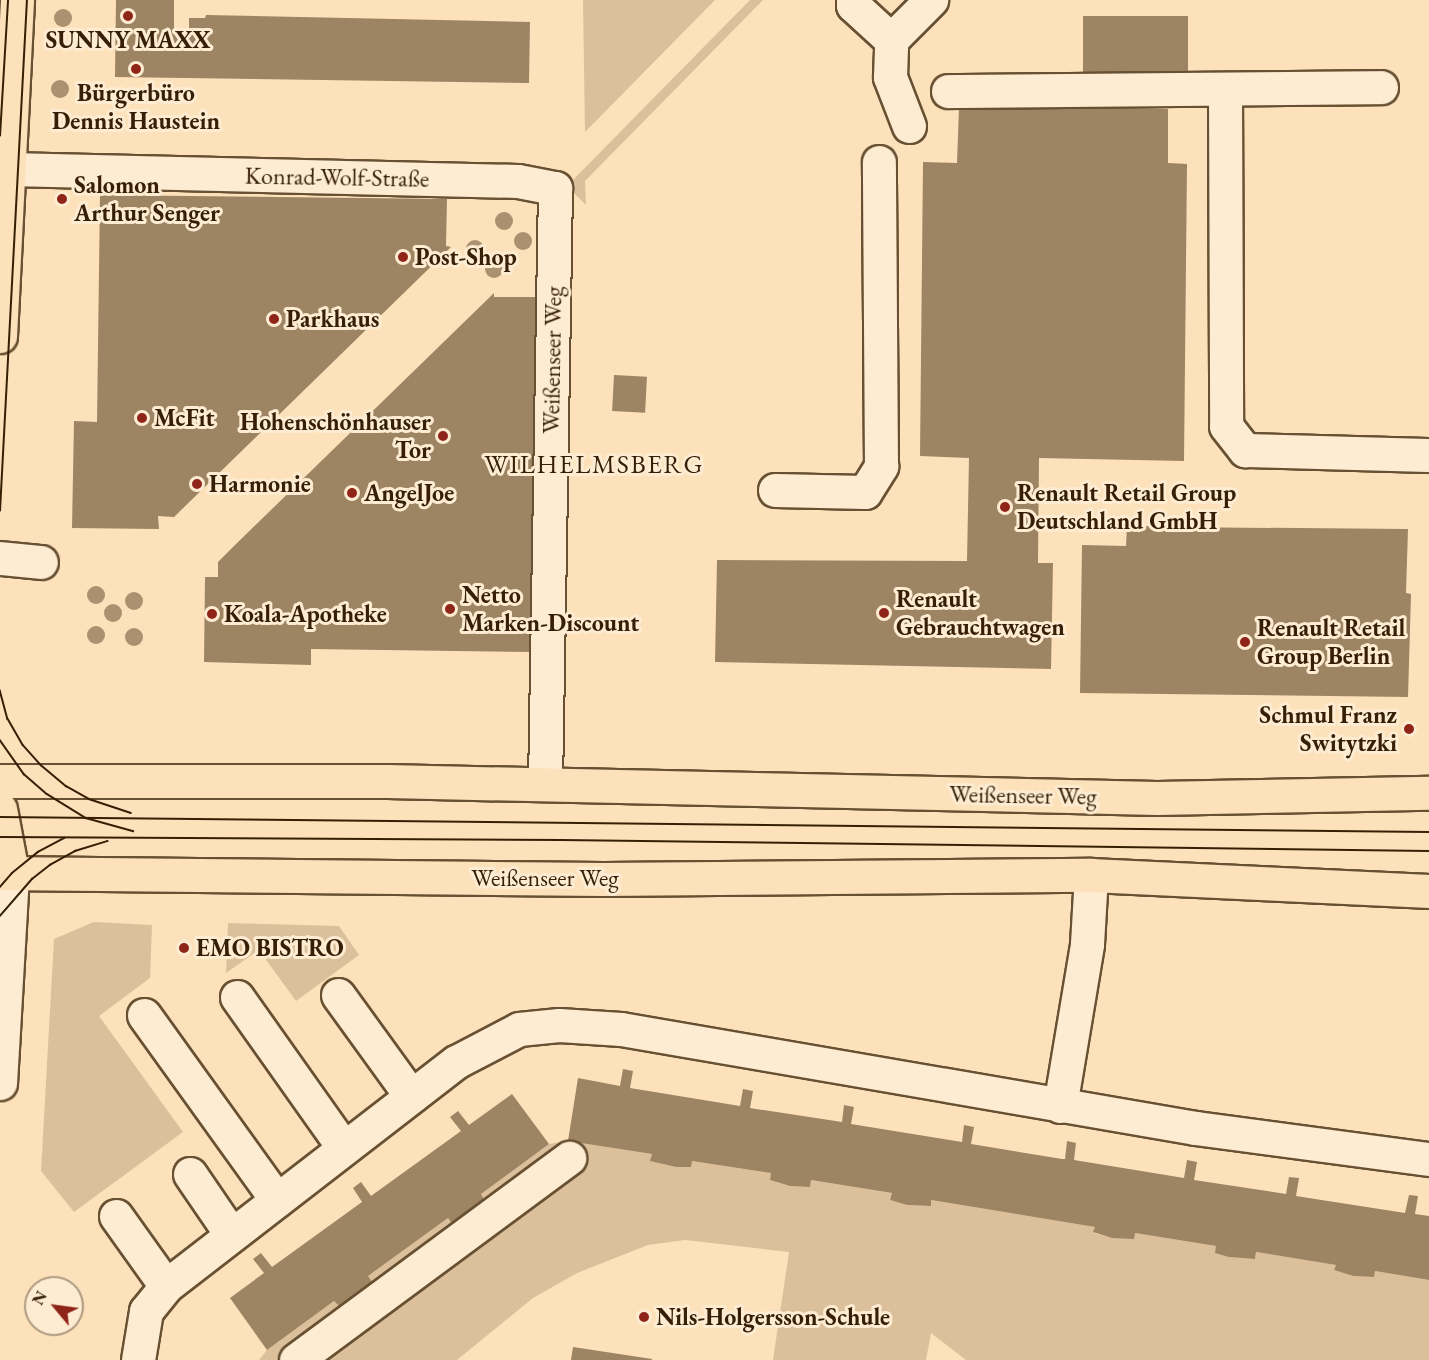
<!DOCTYPE html>
<meta charset="utf-8">
<style>
body{margin:0}
#map{position:relative;width:1429px;height:1360px;overflow:hidden;background:#fce1ba;font-family:"EB Garamond",serif}
div>[style]{position:absolute}
[style*='--x']{left:calc(var(--x)*1px);top:calc(var(--y)*1px);width:calc(var(--w)*1px);rotate:calc(var(--a)*1deg)}
.green>*{inset:0;background:#dbc09b}
.building>*{inset:0;background:#9d8463;transform-origin:0 0}
.roads{filter:drop-shadow(2px 0 #685032) drop-shadow(-2px 0 #685032) drop-shadow(0 2px #685032) drop-shadow(0 -2px #685032)}
.minor>*{height:33px;margin:-16.5px;padding:0 16.5px;transform-origin:16.5px;border-radius:16.5px;background:#fdecd2}
.major>*{height:33px;margin:-16.5px;padding:0 16.5px;transform-origin:16.5px;border-radius:16.5px;background:#fce1ba}
.tram>*{height:1.5px;margin:-0.75px;padding:0 0.75px;transform-origin:0.75px;border-radius:0.75px;background:#371f05}
.trees>*{width:18px;height:18px;margin:-9px;border-radius:50%;background:#ab916f}
.dots>*{width:16px;height:16px;translate:-50% -50%;box-sizing:border-box;border:3px solid #fdecd2;border-radius:50%}
span{translate:-50% -50%;white-space:nowrap;text-align:center;line-height:1.15;-webkit-text-stroke:6px #fdecd2;paint-order:stroke}
.poi-label{font-size:24px;color:#371f05;font-weight:700}
.left{translate:0 -50%;text-align:left}
.right{translate:-100% -50%;text-align:right}
.street-label{font-size:24px;color:#371f05}
.neighbourhood-label{font-size:26px;color:#371f05;letter-spacing:1.5px}
.north{position:absolute;left:24px;top:1276px;width:60px;height:60px;box-sizing:border-box;background:#fdecd2;border:2px solid #ae9a80;border-radius:50%;rotate:299deg;font-size:16px;font-weight:700;line-height:24px;text-align:center;color:#371f05}
.north::after{content:'';display:block;margin:auto;width:21px;height:27px;background:#8f2418;clip-path:polygon(50% 0,100% 100%,50% 72%,0 100%)}
</style>
<div id="map">
<div class="green">
<div style="clip-path:polygon(583px 0,715px 0,585px 132px)"></div>
<div style="clip-path:polygon(750px 0,763px 0,585px 181px,586px 205px,567px 186px)"></div>
<div style="clip-path:polygon(94px 922px,152px 925px,150px 978px,99px 1016px,183px 1132px,74px 1212px,41px 1171px,54px 939px)"></div>
<div style="clip-path:polygon(228px 923px,339px 926px,359px 955px,296px 1001px,259px 950px,226px 973px)"></div>
<div style="clip-path:polygon(568px 1141px,652px 1154px,651px 1161px,676px 1167px,690px 1167px,692px 1161px,771px 1173px,770px 1180px,790px 1186px,810px 1187px,811px 1180px,892px 1193px,890px 1200px,907px 1205px,930px 1206px,931px 1200px,1095px 1227px,1094px 1233px,1112px 1238px,1127px 1238px,1135px 1233px,1216px 1246px,1229px 1257px,1255px 1259px,1256px 1252px,1336px 1265px,1334px 1270px,1353px 1276px,1374px 1277px,1375px 1271px,1429px 1280px,1429px 1360px,966px 1360px,931px 1333px,926px 1360px,773px 1360px,789px 1252px,685px 1240px,648px 1245px,577px 1273px,533px 1298px,457px 1360px,259px 1360px,267px 1350px,334px 1301px,339px 1306px,372px 1283px,368px 1276px,448px 1218px,453px 1225px,485px 1200px,481px 1194px,549px 1144px)"></div>
</div>
<div class="building">
<div style="clip-path:polygon(116px 0,174px 0,174px 29px,189px 29px,189px 18px,205px 18px,206px 15px,530px 22px,529px 83px,115px 77px)"></div>
<div style="left:1083px;top:16px;width:105px;height:63px"></div>
<div style="clip-path:polygon(959px 108px,1168px 109px,1168px 163px,1187px 164px,1184px 461px,1039px 458px,1038px 563px,1053px 563px,1051px 669px,715px 662px,717px 560px,967px 561px,969px 458px,920px 456px,923px 162px,957px 163px)"></div>
<div style="clip-path:polygon(100px 195px,447px 199px,446px 246px,451px 247px,174px 517px,158px 516px,159px 529px,72px 528px,74px 421px,97px 422px)"></div>
<div style="clip-path:polygon(494px 293px,494px 297px,542px 297px,536px 652px,311px 649px,311px 665px,204px 662px,205px 577px,218px 577px,218px 562px,235px 545px)"></div>
<div style="left:614px;top:375px;width:33px;height:36px;rotate:3deg"></div>
<div style="clip-path:polygon(1148px 519px,1165px 519px,1165px 527px,1408px 529px,1406px 593px,1411px 594px,1408px 697px,1080px 693px,1082px 545px,1126px 546px,1127px 526px,1148px 526px)"></div>
<div style="clip-path:polygon(623px 1069px,633px 1071px,630px 1088px,740px 1106px,743px 1089px,753px 1091px,750px 1108px,842px 1122px,844px 1105px,854px 1107px,851px 1124px,962px 1142px,964px 1125px,974px 1127px,971px 1144px,1062px 1159px,1065px 1159px,1067px 1141px,1076px 1143px,1074px 1160px,1184px 1178px,1187px 1160px,1197px 1162px,1194px 1180px,1286px 1194px,1289px 1177px,1299px 1178px,1296px 1196px,1405px 1213px,1409px 1195px,1418px 1196px,1415px 1214px,1429px 1216px,1429px 1280px,1375px 1271px,1374px 1277px,1353px 1276px,1334px 1270px,1336px 1265px,1256px 1252px,1255px 1259px,1229px 1257px,1215px 1253px,1216px 1246px,1135px 1233px,1134px 1239px,1112px 1238px,1093px 1232px,1095px 1227px,931px 1200px,931px 1206px,907px 1205px,890px 1200px,892px 1193px,811px 1180px,810px 1187px,790px 1186px,770px 1180px,771px 1173px,692px 1161px,691px 1167px,676px 1167px,650px 1161px,652px 1154px,568px 1141px,578px 1078px,620px 1086px)"></div>
<div style="clip-path:polygon(512px 1094px,549px 1144px,481px 1194px,485px 1201px,453px 1225px,448px 1218px,368px 1276px,372px 1282px,339px 1306px,334px 1301px,267px 1350px,230px 1298px,264px 1273px,253px 1259px,261px 1253px,272px 1267px,362px 1202px,353px 1188px,361px 1182px,371px 1196px,461px 1131px,450px 1117px,458px 1111px,469px 1125px)"></div>
<div style="clip-path:polygon(573px 1347px,652px 1359px,652px 1360px,571px 1360px)"></div>
</div>
<div class="roads">
<div class="minor">
<div style="--x:853;--y:0;--w:5;--a:90"></div>
<div style="--x:853;--y:5;--w:52;--a:42.6"></div>
<div style="--x:1225;--y:89;--w:337;--a:89.8"></div>
<div style="--x:1226;--y:426;--w:31;--a:52"></div>
<div style="--x:1245;--y:450;--w:184;--a:1.6"></div>
<div style="--x:948;--y:91;--w:433;--a:-0.5"></div>
<div style="--x:909;--y:126;--w:53;--a:-111.2"></div>
<div style="--x:890;--y:77;--w:37;--a:-88"></div>
<div style="--x:891;--y:40;--w:57;--a:-45"></div>
<div style="--x:9;--y:169;--w:509;--a:1.35"></div>
<div style="--x:518;--y:181;--w:38;--a:11"></div>
<div style="--x:555;--y:188;--w:596;--a:90.96"></div>
<div style="--x:775;--y:490;--w:90;--a:1.3"></div>
<div style="--x:865;--y:492;--w:31;--a:-58"></div>
<div style="--x:881;--y:466;--w:304;--a:-90.4"></div>
<div style="--x:0;--y:558;--w:41;--a:5.6"></div>
<div style="--x:338;--y:995;--w:125;--a:54.1"></div>
<div style="--x:237;--y:997;--w:185;--a:54.7"></div>
<div style="--x:144;--y:1015;--w:228;--a:54.3"></div>
<div style="--x:0;--y:1083;--w:210;--a:-86.7"></div>
<div style="--x:1060;--y:1106;--w:164;--a:-80.5"></div>
<div style="--x:1087;--y:944;--w:69;--a:-86.7"></div>
<div style="--x:190;--y:1174;--w:73;--a:55.7"></div>
<div style="--x:116;--y:1216;--w:86;--a:54.5"></div>
<div style="--x:138;--y:1360;--w:50;--a:-80.7"></div>
<div style="--x:146;--y:1311;--w:32;--a:-51"></div>
<div style="--x:166;--y:1286;--w:366;--a:-37.7"></div>
<div style="--x:456;--y:1062;--w:71;--a:-27.6"></div>
<div style="--x:519;--y:1029;--w:40;--a:-5.7"></div>
<div style="--x:559;--y:1025;--w:62;--a:3.7"></div>
<div style="--x:621;--y:1029;--w:583;--a:9.77"></div>
<div style="--x:1196;--y:1128;--w:235;--a:7.6"></div>
<div style="--x:296;--y:1360;--w:340;--a:-36.5"></div>
</div>
<div class="major">
<div style="--x:0;--y:336;--w:336;--a:-87.1"></div>
<div style="--x:0;--y:781;--w:387;--a:0"></div>
<div style="--x:387;--y:781;--w:770;--a:1.26"></div>
<div style="--x:1157;--y:798;--w:272;--a:-1.1"></div>
<div style="--x:0;--y:809;--w:65;--a:79.4"></div>
<div style="--x:0;--y:873;--w:603;--a:0.57"></div>
<div style="--x:603;--y:879;--w:488;--a:-0.5"></div>
<div style="--x:1091;--y:875;--w:338;--a:2.7"></div>
</div>
</div>
<div class="tram">
<div style="--x:0;--y:136;--w:136;--a:-86.6"></div>
<div style="--x:0;--y:511;--w:512;--a:-86.98"></div>
<div style="--x:0;--y:690;--w:30;--a:75"></div>
<div style="--x:8;--y:719;--w:30;--a:60"></div>
<div style="--x:23;--y:745;--w:27;--a:48"></div>
<div style="--x:41;--y:765;--w:33;--a:40"></div>
<div style="--x:66;--y:786;--w:26;--a:29"></div>
<div style="--x:89;--y:799;--w:44;--a:18.4"></div>
<div style="--x:0;--y:740;--w:42;--a:54.8"></div>
<div style="--x:24;--y:774;--w:30;--a:41"></div>
<div style="--x:47;--y:794;--w:46;--a:31.6"></div>
<div style="--x:86;--y:818;--w:49;--a:15.5"></div>
<div style="--x:0;--y:817;--w:1429;--a:0.6"></div>
<div style="--x:0;--y:837;--w:562;--a:0.31"></div>
<div style="--x:562;--y:840;--w:867;--a:0.73"></div>
<div style="--x:0;--y:887;--w:18;--a:-49"></div>
<div style="--x:12;--y:873;--w:33;--a:-39"></div>
<div style="--x:38;--y:852;--w:30;--a:-28"></div>
<div style="--x:0;--y:916;--w:49;--a:-49.1"></div>
<div style="--x:32;--y:879;--w:23;--a:-38"></div>
<div style="--x:50;--y:865;--w:29;--a:-29"></div>
<div style="--x:75;--y:851;--w:34;--a:-17"></div>
</div>
<div class="trees">
<div style="left:63px;top:18px"></div>
<div style="left:60px;top:89px"></div>
<div style="left:504px;top:221px"></div>
<div style="left:523px;top:241px"></div>
<div style="left:475px;top:249px"></div>
<div style="left:494px;top:269px"></div>
<div style="left:96px;top:595px"></div>
<div style="left:134px;top:601px"></div>
<div style="left:113px;top:613px"></div>
<div style="left:96px;top:635px"></div>
<div style="left:134px;top:637px"></div>
</div>
<div class="dots">
<div style="left:128px;top:16px;background:#8f2418"></div>
<div style="left:136px;top:69px;background:#8f2418"></div>
<div style="left:62px;top:199px;background:#8f2418"></div>
<div style="left:403px;top:257px;background:#8f2418"></div>
<div style="left:274px;top:319px;background:#8f2418"></div>
<div style="left:142px;top:418px;background:#8f2418"></div>
<div style="left:443px;top:436px;background:#8f2418"></div>
<div style="left:197px;top:484px;background:#8f2418"></div>
<div style="left:352px;top:493px;background:#8f2418"></div>
<div style="left:1005px;top:507px;background:#8f2418"></div>
<div style="left:450px;top:609px;background:#8f2418"></div>
<div style="left:884px;top:613px;background:#8f2418"></div>
<div style="left:212px;top:614px;background:#8f2418"></div>
<div style="left:1245px;top:642px;background:#8f2418"></div>
<div style="left:1409px;top:729px;background:#8f2418"></div>
<div style="left:184px;top:948px;background:#8f2418"></div>
<div style="left:644px;top:1317px;background:#8f2418"></div>
</div>
<div class="poi-label">
<span style="left:128px;top:40px">SUNNY MAXX</span>
<span style="left:136px;top:107px">Bürgerbüro<br>Dennis Haustein</span>
<span class="left" style="left:74px;top:199px">Salomon<br>Arthur Senger</span>
<span class="left" style="left:415px;top:257px">Post-Shop</span>
<span class="left" style="left:286px;top:319px">Parkhaus</span>
<span class="left" style="left:154px;top:418px">McFit</span>
<span class="right" style="left:431px;top:436px">Hohenschönhauser<br>Tor</span>
<span class="left" style="left:209px;top:484px">Harmonie</span>
<span class="left" style="left:364px;top:493px">AngelJoe</span>
<span class="left" style="left:1017px;top:507px">Renault Retail Group<br>Deutschland GmbH</span>
<span class="left" style="left:462px;top:609px">Netto<br>Marken-Discount</span>
<span class="left" style="left:896px;top:613px">Renault<br>Gebrauchtwagen</span>
<span class="left" style="left:224px;top:614px">Koala-Apotheke</span>
<span class="left" style="left:1257px;top:642px">Renault Retail<br>Group Berlin</span>
<span class="right" style="left:1397px;top:729px">Schmul Franz<br>Switytzki</span>
<span class="left" style="left:196px;top:948px">EMO BISTRO</span>
<span class="left" style="left:656px;top:1317px">Nils-Holgersson-Schule</span>
</div>
<div class="street-label">
<span style="left:337px;top:177px;rotate:1deg">Konrad-Wolf-Straße</span>
<span style="left:552px;top:360px;rotate:-89deg">Weißenseer Weg</span>
<span style="left:1023px;top:795px;rotate:1deg">Weißenseer Weg</span>
<span style="left:545px;top:878px">Weißenseer Weg</span>
</div>
<div class="neighbourhood-label">
<span style="left:594px;top:465px">WILHELMSBERG</span>
</div>
<div class="north">N</div>
</div>
